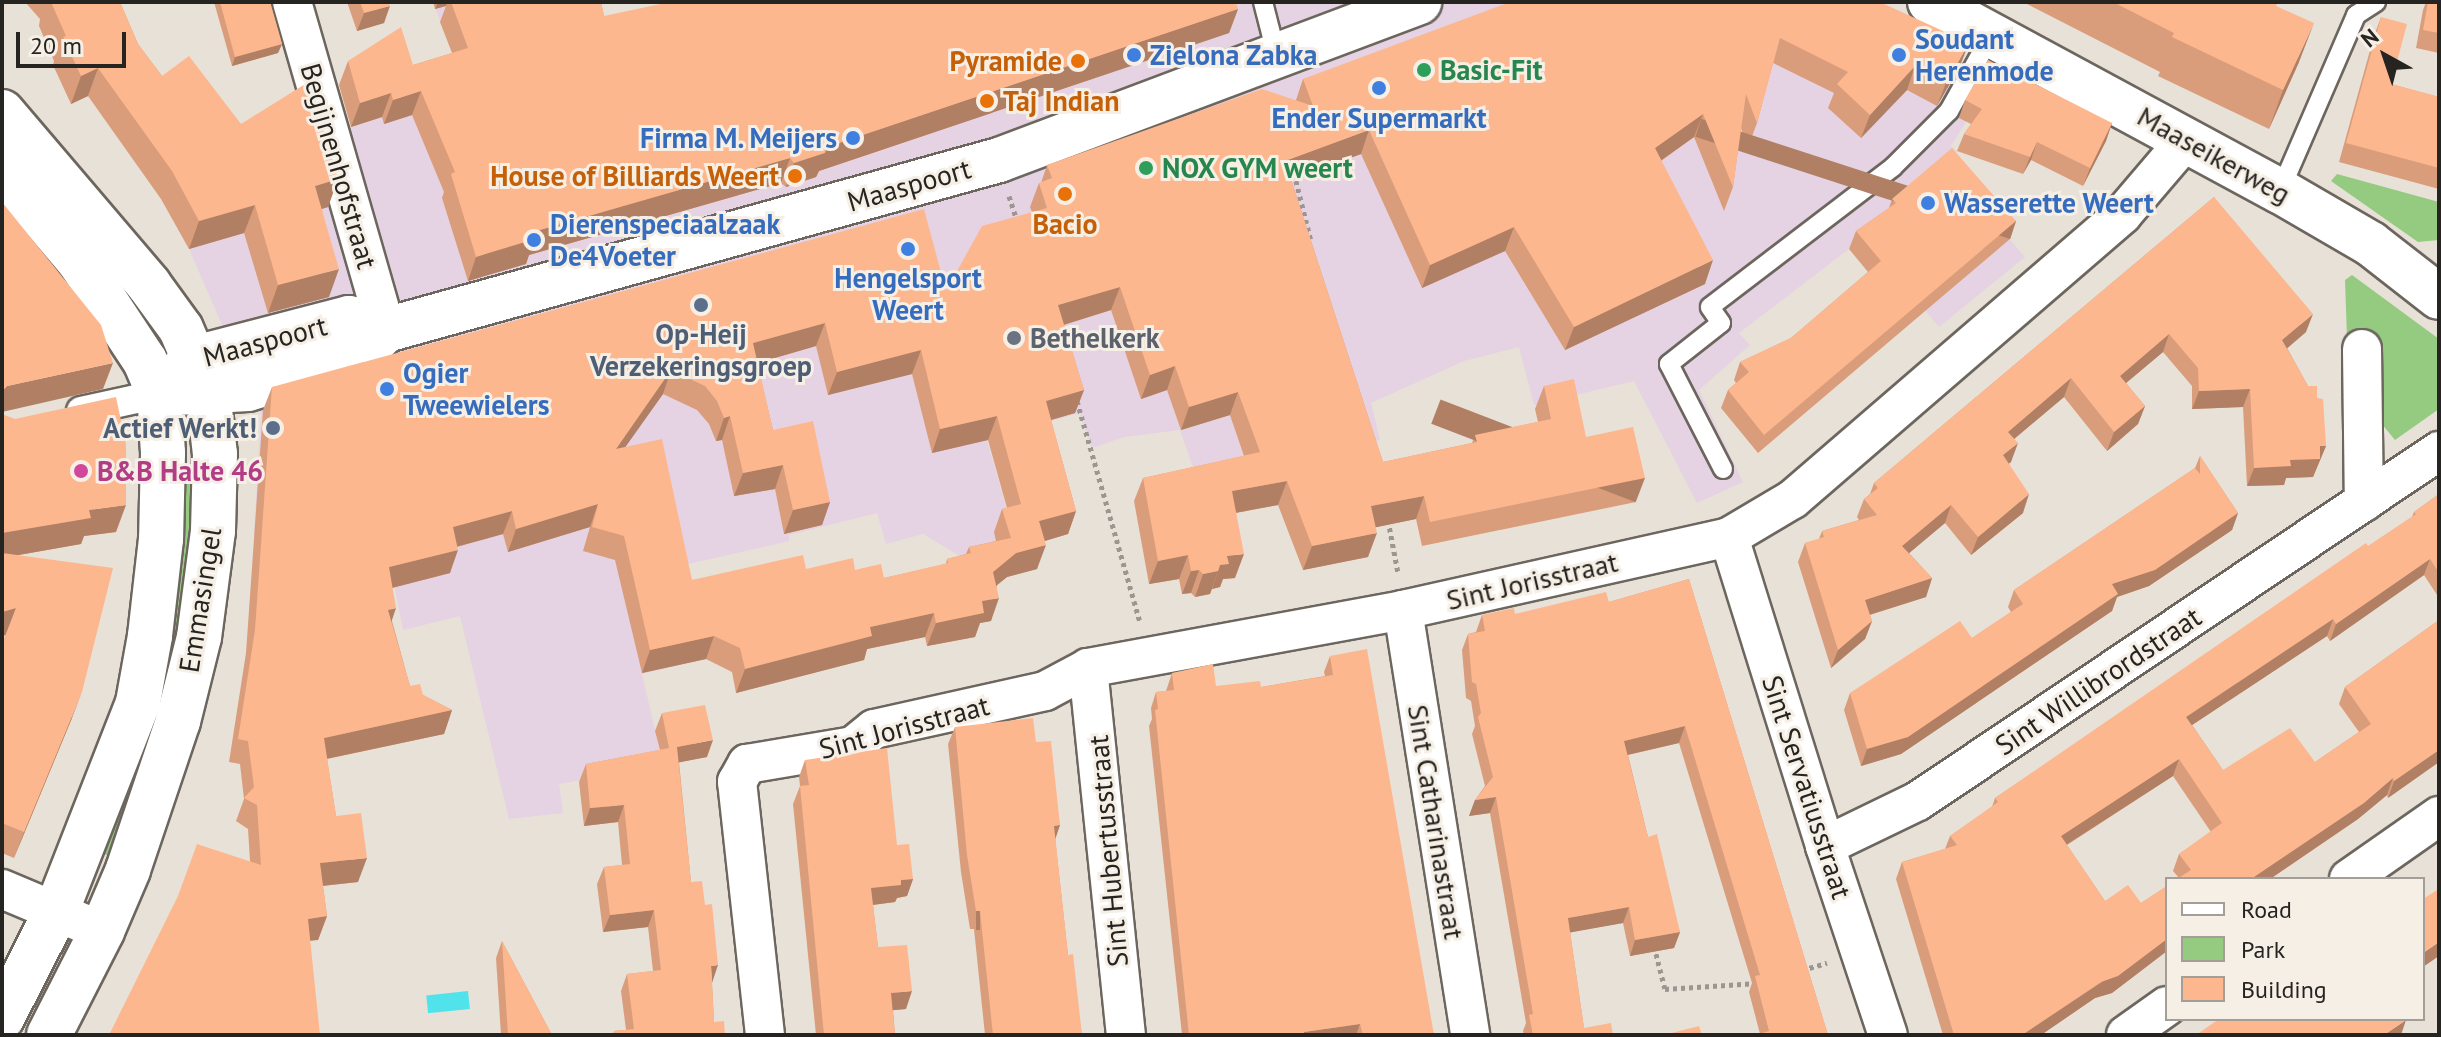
<!DOCTYPE html>
<style>
body{margin:0}
#map{position:relative;width:2441px;height:1037px;overflow:hidden;background:#e8e1d8;font-family:"PT Sans",sans-serif}
div>[style]{position:absolute}
[style*='--x']{left:calc(var(--x)*1px);top:calc(var(--y)*1px);width:calc(var(--w)*1px);rotate:calc(var(--a)*1deg)}
.commercial>*{inset:0;background:#e5d2e2}
.green>*{inset:0;background:#94cb81}
.water>*{inset:0;background:#51e3ec;transform-origin:0 0}
.path>*{height:5px;margin-top:-2.5px;transform-origin:0;background:repeating-linear-gradient(90deg,#9b968f 0 4px,transparent 0 8px)}
.roads{filter:drop-shadow(2px 0 #6c665e) drop-shadow(-2px 0 #6c665e) drop-shadow(0 2px #6c665e) drop-shadow(0 -2px #6c665e)}
.service>*{height:18px;margin:-9px;padding:0 9px;transform-origin:9px;border-radius:9px;background:#fff}
.pedestrian>*{height:28px;margin:-14px;padding:0 14px;transform-origin:14px;border-radius:14px;background:#fff}
.minor>*{height:38px;margin:-19px;padding:0 19px;transform-origin:19px;border-radius:19px;background:#fff}
.tertiary>*{height:44px;margin:-22px;padding:0 22px;transform-origin:22px;border-radius:22px;background:#fff}
.wall>*{inset:0;background:#da9d7b}
.shaded-wall>*{inset:0;background:#b18064;transform-origin:0 0}
.building>*{inset:0;background:#fdb78f}
.dots>*{width:22px;height:22px;translate:-50% -50%;box-sizing:border-box;border:4px solid #f6efe5;border-radius:50%}
span{translate:-50% -50%;white-space:nowrap;text-align:center;line-height:1.15;-webkit-text-stroke:6px #f6efe5;paint-order:stroke}
.shop-label{font-size:28px;color:#366cbe;font-weight:700}
.left{translate:0 -50%;text-align:left}
.right{translate:-100% -50%;text-align:right}
.food-label{font-size:28px;color:#c56008;font-weight:700}
.leisure-label{font-size:28px;color:#27864d;font-weight:700}
.street-label{font-size:28px;color:#262421}
.service-label{font-size:28px;color:#4e5e75;font-weight:700}
.worship-label{font-size:28px;color:#5b616d;font-weight:700}
.hotel-label{font-size:28px;color:#b23c85;font-weight:700}
.frame{position:absolute;inset:0;border:4px solid #262421;pointer-events:none}
.legend{position:absolute;left:2165px;top:877px;width:260px;height:144px;box-sizing:border-box;background:#f6efe5;border:2px solid #a39e97;margin:0;padding:10px 14px;list-style:none;font-size:24px;color:#262421}
.legend li{display:flex;align-items:center;gap:16px;height:40px}
.legend b{width:40px;border:2px solid #a39e97}
.north{position:absolute;left:2345px;top:16px;width:80px;height:80px;-webkit-text-stroke:6px #f6efe5;paint-order:stroke;rotate:320deg;font-size:22px;font-weight:700;line-height:32px;text-align:center;color:#262421}
.north::after{content:'';display:block;margin:auto;width:28px;height:36px;background:#262421;clip-path:polygon(50% 0,100% 100%,50% 72%,0 100%)}
.scale{position:absolute;left:16px;top:32px;width:110px;height:36px;box-sizing:border-box;border:4px solid #262421;border-top:0;padding-left:10px;font-size:24px;line-height:28px;white-space:nowrap;color:#262421;-webkit-text-stroke:6px #f6efe5;paint-order:stroke}
</style>
<div id="map">
<div class="commercial">
<div style="clip-path:polygon(433px 2px,561px 2px,573px 43px,701px 2px,1822px 2px,1991px 82px,1951px 146px,1957px 151px,1946px 166px,2025px 257px,1939px 327px,1865px 238px,1849px 249px,1739px 333px,1750px 345px,1699px 390px,1743px 482px,1697px 503px,1634px 381px,1534px 405px,1519px 347px,1464px 361px,1371px 403px,1380px 440px,1197px 479px,1180px 430px,1124px 437px,1092px 448px,1079px 413px,987px 440px,1012px 527px,1002px 560px,978px 567px,923px 534px,886px 544px,877px 513px,789px 535px,789px 541px,675px 567px,696px 661px,642px 674px,663px 765px,559px 784px,563px 813px,509px 819px,460px 616px,403px 630px,385px 539px,254px 534px,261px 414px,189px 249px,160px 196px,410px 106px,459px 71px)"></div>
</div>
<div class="green">
<div style="clip-path:polygon(2337px 174px,2439px 202px,2439px 240px,2418px 242px,2331px 181px)"></div>
<div style="clip-path:polygon(2352px 275px,2439px 339px,2439px 409px,2395px 440px,2377px 418px,2376px 339px,2347px 338px,2345px 280px)"></div>
<div style="clip-path:polygon(171px 464px,201px 464px,194px 600px,118px 860px,93px 849px)"></div>
</div>
<div class="water">
<div style="left:468px;top:991px;width:18px;height:42px;rotate:84deg"></div>
</div>
<div class="path">
<div style="--x:1294;--y:173;--w:70;--a:76"></div>
<div style="--x:1009;--y:196;--w:26;--a:72"></div>
<div style="--x:1077;--y:401;--w:230;--a:74.1"></div>
<div style="--x:1388;--y:520;--w:54;--a:79.3"></div>
<div style="--x:1654;--y:946;--w:44;--a:75.7"></div>
<div style="--x:1665;--y:989;--w:93;--a:-3.7"></div>
<div style="--x:1802;--y:970;--w:26;--a:-16"></div>
</div>
<div class="roads">
<div class="service">
<div style="--x:1263;--y:2;--w:53;--a:75.7"></div>
<div style="--x:2280;--y:191;--w:192;--a:-66.6"></div>
<div style="--x:2356;--y:15;--w:24;--a:-33"></div>
<div style="--x:1723;--y:469;--w:118;--a:-117.2"></div>
<div style="--x:1669;--y:364;--w:66;--a:-38.3"></div>
<div style="--x:1721;--y:323;--w:19;--a:-125"></div>
<div style="--x:1710;--y:307;--w:230;--a:-37.4"></div>
<div style="--x:1893;--y:167;--w:79;--a:-45"></div>
<div style="--x:1949;--y:111;--w:86;--a:-60.8"></div>
</div>
<div class="pedestrian">
<div style="--x:81;--y:411;--w:80;--a:-12.3"></div>
</div>
<div class="minor">
<div style="--x:292;--y:2;--w:341;--a:74"></div>
<div style="--x:2362;--y:349;--w:153;--a:89.3"></div>
<div style="--x:1729;--y:537;--w:324;--a:72.7"></div>
<div style="--x:1825;--y:846;--w:199;--a:71.6"></div>
<div style="--x:1403;--y:610;--w:430;--a:81"></div>
<div style="--x:1088;--y:668;--w:369;--a:84.1"></div>
<div style="--x:1825;--y:846;--w:103;--a:-25.8"></div>
<div style="--x:1918;--y:801;--w:628;--a:-33.89"></div>
<div style="--x:2349;--y:879;--w:110;--a:-35"></div>
<div style="--x:2;--y:889;--w:108;--a:22.8"></div>
<div style="--x:765;--y:1035;--w:255;--a:-96.3"></div>
<div style="--x:737;--y:782;--w:21;--a:-61"></div>
<div style="--x:747;--y:764;--w:108;--a:-9.6"></div>
<div style="--x:853;--y:746;--w:27;--a:-39"></div>
<div style="--x:874;--y:729;--w:175;--a:-12.5"></div>
<div style="--x:1045;--y:691;--w:49;--a:-28.1"></div>
<div style="--x:1088;--y:668;--w:320;--a:-10.4"></div>
<div style="--x:1403;--y:610;--w:334;--a:-12.6"></div>
<div style="--x:1729;--y:537;--w:74;--a:-30.7"></div>
<div style="--x:1793;--y:499;--w:435;--a:-40.8"></div>
<div style="--x:2122;--y:215;--w:100;--a:-49.5"></div>
<div style="--x:2126;--y:1035;--w:50;--a:-35.3"></div>
</div>
<div class="tertiary">
<div style="--x:1930;--y:2;--w:398;--a:28.4"></div>
<div style="--x:2280;--y:191;--w:105;--a:30.2"></div>
<div style="--x:2371;--y:244;--w:86;--a:37.9"></div>
<div style="--x:2;--y:112;--w:227;--a:49.6"></div>
<div style="--x:149;--y:285;--w:54;--a:54"></div>
<div style="--x:181;--y:329;--w:69;--a:66.8"></div>
<div style="--x:208;--y:392;--w:62;--a:83.6"></div>
<div style="--x:215;--y:454;--w:77;--a:91.5"></div>
<div style="--x:213;--y:531;--w:107;--a:97.5"></div>
<div style="--x:199;--y:637;--w:87;--a:104"></div>
<div style="--x:178;--y:721;--w:157;--a:108.6"></div>
<div style="--x:128;--y:870;--w:66;--a:113.1"></div>
<div style="--x:102;--y:931;--w:117;--a:117"></div>
<div style="--x:2;--y:170;--w:119;--a:49.8"></div>
<div style="--x:79;--y:261;--w:120;--a:56.6"></div>
<div style="--x:145;--y:361;--w:36;--a:67"></div>
<div style="--x:159;--y:394;--w:59;--a:86.1"></div>
<div style="--x:163;--y:453;--w:86;--a:91.3"></div>
<div style="--x:161;--y:539;--w:98;--a:96.5"></div>
<div style="--x:150;--y:636;--w:68;--a:100.2"></div>
<div style="--x:138;--y:703;--w:222;--a:111.4"></div>
<div style="--x:57;--y:910;--w:121;--a:117"></div>
<div style="--x:174;--y:378;--w:29;--a:-44"></div>
<div style="--x:195;--y:358;--w:159;--a:-14.6"></div>
<div style="--x:349;--y:318;--w:39;--a:18"></div>
<div style="--x:159;--y:394;--w:89;--a:-3.2"></div>
<div style="--x:248;--y:389;--w:117;--a:-16.9"></div>
<div style="--x:360;--y:355;--w:36;--a:-44"></div>
<div style="--x:386;--y:330;--w:636;--a:-15.5"></div>
<div style="--x:999;--y:160;--w:449;--a:-20.6"></div>
</div>
</div>
<div class="wall">
<div style="clip-path:polygon(25px 2px,120px 2px,138px 44px,162px 76px,241px 124px,338px 179px,328px 207px,322px 209px,329px 297px,268px 313px,244px 233px,189px 249px,161px 199px,88px 96px,71px 104px,53px 65px,54px 61px,39px 26px,40px 19px)"></div>
<div style="clip-path:polygon(214px 2px,270px 2px,282px 44px,278px 53px,232px 66px)"></div>
<div style="clip-path:polygon(347px 2px,389px 2px,384px 23px,357px 31px)"></div>
<div style="clip-path:polygon(433px 2px,601px 2px,604px 16px,1238px 9px,1229px 33px,819px 171px,816px 177px,786px 187px,781px 183px,529px 255px,526px 264px,468px 281px,442px 198px,444px 192px,412px 115px,384px 124px,382px 117px,351px 127px,339px 85px,348px 61px,413px 65px,452px 53px,440px 22px,446px 6px,435px 9px)"></div>
<div style="clip-path:polygon(evenodd,1880px 2px,1960px 66px,1937px 106px,1907px 90px,1861px 138px,1828px 108px,1834px 93px,1773px 63px,1757px 123px,1748px 147px,1741px 128px,1733px 187px,1724px 211px,1694px 137px,1661px 161px,1705px 284px,1565px 350px,1505px 251px,1422px 288px,1361px 154px,1291px 179px,1383px 462px,1472px 443px,1475px 435px,1538px 422px,1535px 409px,1544px 386px,1636px 502px,1422px 546px,1416px 519px,1376px 527px,1368px 557px,1303px 570px,1278px 505px,1236px 513px,1235px 578px,1223px 579px,1220px 587px,1212px 589px,1210px 594px,1195px 597px,1191px 593px,1182px 594px,1179px 579px,1149px 584px,1134px 501px,1143px 478px,1244px 456px,1230px 415px,1181px 430px,1167px 390px,1141px 399px,1111px 310px,1064px 325px,1084px 390px,1075px 413px,1051px 420px,1076px 511px,1068px 534px,1045px 541px,1037px 569px,1007px 577px,997px 585px,991px 621px,980px 623px,975px 637px,927px 646px,925px 637px,867px 649px,864px 660px,736px 693px,732px 672px,706px 659px,642px 673px,615px 560px,583px 551px,590px 527px,508px 552px,503px 534px,457px 547px,450px 573px,392px 588px,392px 621px,410px 686px,423px 695px,452px 710px,444px 734px,327px 759px,336px 816px,358px 882px,323px 886px,327px 916px,318px 940px,250px 861px,248px 829px,236px 821px,244px 799px,240px 764px,229px 762px,246px 653px,263px 410px,272px 387px,946px 291px,1032px 212px,1030px 207px,1039px 183px,1041px 183px,1047px 165px,1296px 100px,1303px 79px,1880px 2px,816px 346px,828px 395px,912px 374px,932px 453px,988px 440px,1007px 508px,1002px 509px,994px 532px,996px 541px,969px 547px,966px 554px,947px 559px,946px 564px,884px 578px,855px 570px,806px 569px,692px 580px,625px 447px,663px 394px,697px 410px,709px 424px,716px 441px,722px 440px,734px 496px,775px 489px,784px 534px,822px 525px,830px 502px,773px 430px,757px 363px,816px 346px)"></div>
<div style="clip-path:polygon(2023px 2px,2277px 2px,2276px 6px,2299px 62px,2269px 129px,2158px 76px,2160px 72px)"></div>
<div style="clip-path:polygon(2426px 2px,2439px 2px,2439px 53px,2416px 48px,2423px 10px)"></div>
<div style="clip-path:polygon(2381px 17px,2391px 84px,2439px 97px,2439px 189px,2339px 162px,2374px 36px)"></div>
<div style="clip-path:polygon(1965px 100px,2112px 123px,2106px 141px,2083px 186px,2031px 160px,2023px 174px,1957px 151px,1964px 134px,1971px 124px,1959px 118px)"></div>
<div style="clip-path:polygon(2214px 197px,2306px 332px,2287px 348px,2308px 386px,2317px 398px,2326px 446px,2313px 477px,2286px 478px,2284px 485px,2247px 486px,2243px 407px,2192px 409px,2192px 386px,2163px 352px,2126px 383px,2145px 406px,2138px 424px,2107px 451px,2064px 397px,2014px 439px,2011px 462px,2009px 463px,2023px 513px,1971px 555px,1945px 523px,1909px 553px,1932px 578px,1926px 597px,1870px 615px,1872px 621px,1865px 639px,1831px 668px,1798px 562px,1805px 543px,1819px 539px,1822px 531px,1859px 520px,1857px 517px,1864px 499px,1870px 494px,1874px 483px)"></div>
<div style="clip-path:polygon(1892px 199px,2016px 221px,2010px 239px,1758px 453px,1721px 408px,1728px 390px,1736px 383px,1734px 380px,1740px 362px,1791px 338px,1868px 272px,1849px 249px,1856px 231px,1889px 208px)"></div>
<div style="clip-path:polygon(2px 414px,116px 532px,84px 536px,81px 544px,18px 555px,72px 718px,14px 858px,2px 853px,2px 644px,6px 635px,2px 636px)"></div>
<div style="clip-path:polygon(2200px 456px,2238px 513px,2232px 530px,2149px 586px,2117px 597px,2112px 611px,1901px 754px,1861px 766px,1844px 710px,1850px 693px,1972px 638px,2011px 612px,2008px 607px,2014px 590px,2195px 468px)"></div>
<div style="clip-path:polygon(2439px 494px,2439px 598px,2424px 575px,2330px 641px,2327px 636px,2192px 725px,2223px 770px,2315px 762px,2359px 732px,2339px 704px,2345px 687px,2439px 620px,2439px 762px,2388px 798px,2387px 795px,2358px 819px,2270px 879px,2177px 879px,2179px 878px,2173px 871px,2179px 854px,2211px 832px,2173px 776px,2067px 845px,2105px 901px,2141px 903px,2167px 886px,2167px 951px,2112px 993px,2095px 998px,2041px 1035px,1943px 1035px,1896px 879px,1902px 862px,1945px 849px,1950px 836px,1992px 807px,1995px 798px,2412px 517px,2414px 512px)"></div>
<div style="clip-path:polygon(1689px 579px,1828px 1035px,1760px 1034px,1749px 992px,1752px 983px,1679px 743px,1628px 755px,1648px 837px,1680px 932px,1674px 948px,1630px 956px,1623px 923px,1570px 932px,1584px 1028px,1613px 1035px,1524px 1035px,1523px 1031px,1526px 1023px,1490px 813px,1469px 816px,1475px 800px,1485px 786px,1472px 734px,1475px 726px,1471px 701px,1466px 698px,1462px 650px,1468px 634px,1476px 632px,1482px 615px,1515px 614px,1609px 602px)"></div>
<div style="clip-path:polygon(1330px 656px,1434px 1035px,1182px 1035px,1149px 726px,1152px 719px,1151px 708px,1156px 692px,1166px 691px,1172px 673px,1216px 686px,1261px 687px,1325px 676px,1324px 672px)"></div>
<div style="clip-path:polygon(662px 713px,707px 757px,679px 762px,691px 882px,712px 983px,714px 1022px,725px 1035px,613px 1035px,614px 1031px,626px 1030px,621px 991px,627px 974px,653px 971px,648px 927px,603px 932px,597px 884px,604px 867px,622px 865px,618px 822px,584px 826px,579px 782px,586px 764px,660px 750px,655px 731px)"></div>
<div style="clip-path:polygon(955px 727px,1036px 742px,1060px 825px,1055px 838px,1068px 955px,1082px 1035px,985px 1035px,974px 929px,970px 929px,961px 872px,948px 744px)"></div>
<div style="clip-path:polygon(805px 760px,897px 845px,913px 879px,907px 896px,897px 898px,895px 902px,873px 905px,878px 947px,906px 1009px,893px 1010px,895px 1035px,816px 1035px,793px 804px,800px 786px,799px 777px)"></div>
<div style="clip-path:polygon(502px 941px,552px 1035px,501px 1035px,496px 958px)"></div>
</div>
<div class="shaded-wall">
<div style="clip-path:polygon(438px 2px,448px 2px,446px 6px,435px 9px)"></div>
<div style="clip-path:polygon(390px 6px,384px 23px,357px 31px,364px 13px)"></div>
<div style="clip-path:polygon(1238px 9px,1229px 33px,819px 171px,816px 177px,786px 187px,794px 163px,827px 147px)"></div>
<div style="clip-path:polygon(2314px 23px,2299px 62px,2269px 129px,2283px 90px)"></div>
<div style="clip-path:polygon(1969px 43px,1960px 66px,1937px 106px,1946px 83px)"></div>
<div style="clip-path:polygon(282px 44px,278px 53px,232px 66px,235px 57px)"></div>
<div style="clip-path:polygon(1915px 66px,1907px 90px,1861px 138px,1870px 115px)"></div>
<div style="clip-path:polygon(98px 68px,88px 96px,71px 104px,81px 76px)"></div>
<div style="clip-path:polygon(421px 91px,412px 115px,384px 124px,393px 100px)"></div>
<div style="clip-path:polygon(391px 93px,382px 117px,351px 127px,360px 103px)"></div>
<div style="clip-path:polygon(1703px 114px,1694px 137px,1646px 171px,1655px 148px)"></div>
<div style="clip-path:polygon(2112px 123px,2106px 141px,2083px 186px,2090px 168px)"></div>
<div style="clip-path:polygon(1369px 130px,1361px 154px,1277px 185px,1285px 161px)"></div>
<div style="clip-path:polygon(2037px 142px,2031px 160px,2023px 174px,2030px 157px)"></div>
<div style="clip-path:polygon(790px 158px,781px 183px,529px 255px,526px 264px,468px 281px,476px 257px,533px 232px)"></div>
<div style="clip-path:polygon(338px 179px,328px 207px,304px 214px,315px 186px)"></div>
<div style="clip-path:polygon(255px 205px,244px 233px,189px 249px,199px 221px)"></div>
<div style="left:2016px;top:221px;width:19px;height:331px;rotate:108deg"></div>
<div style="clip-path:polygon(1514px 227px,1505px 251px,1422px 288px,1430px 265px)"></div>
<div style="clip-path:polygon(1713px 260px,1705px 284px,1565px 350px,1574px 327px)"></div>
<div style="clip-path:polygon(339px 269px,329px 297px,268px 313px,278px 285px)"></div>
<div style="clip-path:polygon(1120px 287px,1111px 310px,1050px 329px,1058px 305px)"></div>
<div style="clip-path:polygon(2313px 314px,2306px 332px,2276px 358px,2282px 340px)"></div>
<div style="clip-path:polygon(825px 323px,816px 346px,744px 367px,753px 343px)"></div>
<div style="clip-path:polygon(2169px 334px,2163px 352px,2113px 394px,2120px 376px)"></div>
<div style="clip-path:polygon(921px 350px,912px 374px,828px 395px,837px 372px)"></div>
<div style="clip-path:polygon(113px 363px,103px 389px,2px 412px,2px 391px,7px 386px)"></div>
<div style="clip-path:polygon(1175px 366px,1167px 390px,1141px 399px,1150px 375px)"></div>
<div style="clip-path:polygon(671px 370px,663px 394px,607px 473px,616px 449px)"></div>
<div style="clip-path:polygon(2071px 378px,2064px 397px,2001px 450px,2008px 432px)"></div>
<div style="clip-path:polygon(2250px 389px,2243px 407px,2192px 409px,2199px 391px)"></div>
<div style="clip-path:polygon(1084px 390px,1075px 413px,1037px 424px,1046px 401px)"></div>
<div style="clip-path:polygon(1238px 392px,1230px 415px,1181px 430px,1189px 407px)"></div>
<div style="clip-path:polygon(2145px 406px,2138px 424px,2107px 451px,2114px 432px)"></div>
<div style="clip-path:polygon(730px 416px,722px 440px,716px 441px,724px 418px)"></div>
<div style="clip-path:polygon(997px 416px,988px 440px,932px 453px,940px 429px)"></div>
<div style="clip-path:polygon(2018px 443px,2011px 462px,1997px 473px,2003px 455px)"></div>
<div style="clip-path:polygon(2320px 446px,2326px 446px,2313px 477px,2286px 478px,2284px 485px,2247px 486px,2254px 468px,2290px 460px)"></div>
<div style="clip-path:polygon(783px 465px,775px 489px,734px 496px,743px 473px)"></div>
<div style="left:1645px;top:478px;width:26px;height:219px;rotate:111deg"></div>
<div style="clip-path:polygon(1287px 481px,1278px 505px,1223px 515px,1232px 491px)"></div>
<div style="clip-path:polygon(2029px 494px,2023px 513px,1971px 555px,1978px 537px)"></div>
<div style="clip-path:polygon(1424px 496px,1416px 519px,1363px 530px,1371px 506px)"></div>
<div style="clip-path:polygon(830px 502px,822px 525px,784px 534px,793px 510px)"></div>
<div style="clip-path:polygon(598px 504px,590px 527px,508px 552px,516px 529px)"></div>
<div style="clip-path:polygon(126px 505px,116px 532px,84px 536px,81px 544px,2px 558px,2px 533px,89px 510px)"></div>
<div style="clip-path:polygon(1951px 505px,1945px 523px,1895px 565px,1902px 546px)"></div>
<div style="clip-path:polygon(512px 511px,503px 534px,444px 550px,453px 527px)"></div>
<div style="clip-path:polygon(1076px 511px,1068px 534px,1031px 545px,1039px 521px)"></div>
<div style="clip-path:polygon(2238px 513px,2232px 530px,2149px 586px,2117px 597px,2112px 611px,1901px 754px,1861px 766px,1867px 749px,2112px 584px)"></div>
<div style="clip-path:polygon(1377px 533px,1368px 557px,1303px 570px,1312px 546px)"></div>
<div style="clip-path:polygon(1046px 545px,1037px 569px,1007px 577px,985px 595px,993px 572px,1016px 553px)"></div>
<div style="clip-path:polygon(458px 550px,450px 573px,380px 591px,389px 567px)"></div>
<div style="clip-path:polygon(1244px 554px,1235px 578px,1223px 579px,1220px 587px,1212px 589px,1220px 565px,1227px 556px)"></div>
<div style="clip-path:polygon(1188px 555px,1179px 579px,1149px 584px,1158px 561px)"></div>
<div style="clip-path:polygon(2430px 559px,2424px 575px,2330px 641px,2336px 624px)"></div>
<div style="clip-path:polygon(1199px 570px,1191px 593px,1182px 594px,1191px 571px)"></div>
<div style="clip-path:polygon(1218px 571px,1210px 594px,1195px 597px,1203px 574px)"></div>
<div style="clip-path:polygon(1932px 578px,1926px 597px,1859px 618px,1865px 600px)"></div>
<div style="clip-path:polygon(999px 598px,991px 621px,980px 623px,975px 637px,927px 646px,936px 623px,982px 601px)"></div>
<div style="clip-path:polygon(16px 608px,6px 635px,2px 636px,2px 612px)"></div>
<div style="clip-path:polygon(396px 608px,388px 632px,388px 610px)"></div>
<div style="clip-path:polygon(934px 613px,925px 637px,867px 649px,864px 660px,736px 693px,745px 669px,870px 627px)"></div>
<div style="clip-path:polygon(2333px 619px,2327px 636px,2180px 733px,2186px 717px)"></div>
<div style="clip-path:polygon(1872px 621px,1865px 639px,1831px 668px,1838px 650px)"></div>
<div style="clip-path:polygon(714px 636px,706px 659px,642px 673px,650px 650px)"></div>
<div style="clip-path:polygon(82px 692px,72px 718px,14px 858px,24px 832px)"></div>
<div style="clip-path:polygon(452px 710px,444px 734px,316px 761px,324px 738px)"></div>
<div style="clip-path:polygon(1685px 726px,1679px 743px,1618px 757px,1624px 741px)"></div>
<div style="clip-path:polygon(713px 740px,707px 757px,671px 764px,677px 747px)"></div>
<div style="clip-path:polygon(2439px 750px,2439px 762px,2388px 798px,2394px 781px)"></div>
<div style="clip-path:polygon(2179px 759px,2173px 776px,2055px 852px,2061px 836px)"></div>
<div style="clip-path:polygon(2393px 778px,2387px 795px,2358px 819px,2270px 879px,2251px 879px)"></div>
<div style="clip-path:polygon(1496px 797px,1490px 813px,1469px 816px,1475px 800px)"></div>
<div style="clip-path:polygon(624px 805px,618px 822px,584px 826px,590px 808px)"></div>
<div style="clip-path:polygon(1060px 825px,1054px 843px,1054px 826px)"></div>
<div style="clip-path:polygon(367px 858px,358px 882px,311px 887px,320px 863px)"></div>
<div style="clip-path:polygon(913px 879px,907px 896px,897px 898px,895px 902px,864px 906px,871px 888px,901px 880px)"></div>
<div style="clip-path:polygon(1629px 907px,1623px 923px,1562px 934px,1568px 918px)"></div>
<div style="clip-path:polygon(654px 910px,648px 927px,603px 932px,610px 915px)"></div>
<div style="left:976px;top:911px;width:4px;height:19px"></div>
<div style="clip-path:polygon(327px 916px,318px 940px,299px 942px,308px 919px)"></div>
<div style="clip-path:polygon(1680px 932px,1674px 948px,1630px 956px,1635px 940px)"></div>
<div style="clip-path:polygon(2167px 939px,2167px 951px,2112px 993px,2095px 998px,2041px 1035px,2022px 1035px)"></div>
<div style="clip-path:polygon(2439px 942px,2439px 956px,2423px 967px,2423px 953px)"></div>
<div style="clip-path:polygon(718px 965px,712px 983px,711px 966px)"></div>
<div style="clip-path:polygon(912px 991px,906px 1009px,885px 1011px,891px 993px)"></div>
<div style="clip-path:polygon(2406px 1020px,2401px 1035px,2384px 1035px)"></div>
<div style="clip-path:polygon(1360px 1024px,1356px 1035px,1303px 1035px,1304px 1032px)"></div>
</div>
<div class="building">
<div style="clip-path:polygon(51px 2px,120px 2px,138px 44px,162px 76px,189px 56px,241px 124px,310px 81px,338px 179px,315px 186px,339px 269px,278px 285px,255px 205px,199px 221px,172px 171px,98px 68px,81px 76px,63px 37px,66px 36px)"></div>
<div style="clip-path:polygon(220px 2px,270px 2px,282px 44px,235px 57px)"></div>
<div style="clip-path:polygon(360px 2px,389px 2px,390px 6px,364px 13px)"></div>
<div style="clip-path:polygon(451px 2px,601px 2px,604px 16px,670px 2px,1236px 2px,1238px 9px,827px 147px,825px 153px,794px 163px,790px 158px,533px 232px,535px 239px,476px 257px,451px 174px,455px 172px,421px 91px,393px 100px,391px 93px,360px 103px,348px 61px,401px 27px,413px 65px,468px 48px)"></div>
<div style="clip-path:polygon(evenodd,1510px 2px,1880px 2px,1969px 43px,1946px 83px,1915px 66px,1870px 115px,1837px 84px,1848px 72px,1780px 38px,1757px 123px,1746px 94px,1733px 187px,1703px 114px,1655px 148px,1713px 260px,1574px 327px,1514px 227px,1430px 265px,1369px 130px,1285px 161px,1383px 462px,1477px 442px,1475px 435px,1551px 419px,1544px 386px,1574px 379px,1586px 437px,1633px 427px,1645px 478px,1430px 522px,1424px 496px,1371px 506px,1377px 533px,1312px 546px,1287px 481px,1232px 491px,1244px 554px,1227px 556px,1229px 564px,1220px 565px,1218px 571px,1203px 574px,1199px 570px,1191px 571px,1188px 555px,1158px 561px,1143px 478px,1260px 452px,1238px 392px,1189px 407px,1175px 366px,1150px 375px,1120px 287px,1058px 305px,1084px 390px,1046px 401px,1076px 511px,1039px 521px,1046px 545px,1016px 553px,993px 572px,999px 598px,982px 601px,984px 613px,936px 623px,934px 613px,870px 627px,872px 636px,745px 669px,740px 648px,714px 636px,650px 650px,624px 536px,592px 527px,598px 504px,516px 529px,512px 511px,453px 527px,458px 550px,389px 567px,396px 608px,388px 610px,410px 686px,420px 684px,423px 695px,452px 710px,324px 738px,336px 816px,361px 813px,367px 858px,320px 863px,327px 916px,308px 919px,320px 1035px,109px 1035px,178px 896px,197px 844px,261px 865px,257px 805px,244px 798px,254px 787px,248px 741px,238px 739px,255px 630px,272px 387px,924px 209px,946px 291px,982px 226px,1047px 208px,1039px 183px,1052px 178px,1047px 165px,1262px 89px,1313px 106px,1303px 79px,1510px 2px,825px 323px,837px 372px,921px 350px,940px 429px,997px 416px,1021px 504px,1002px 509px,1011px 538px,969px 547px,971px 553px,947px 559px,948px 563px,884px 578px,881px 564px,855px 570px,853px 558px,806px 569px,803px 555px,692px 580px,662px 439px,616px 449px,671px 370px,705px 386px,717px 401px,724px 418px,730px 416px,743px 473px,783px 465px,793px 510px,830px 502px,813px 421px,773px 430px,753px 343px,825px 323px)"></div>
<div style="clip-path:polygon(2113px 2px,2277px 2px,2276px 6px,2314px 23px,2283px 90px,2172px 37px,2174px 33px)"></div>
<div style="clip-path:polygon(2428px 2px,2439px 2px,2439px 33px,2423px 30px)"></div>
<div style="clip-path:polygon(2381px 17px,2407px 24px,2391px 84px,2439px 97px,2439px 168px,2346px 143px)"></div>
<div style="clip-path:polygon(1988px 60px,2112px 123px,2090px 168px,2037px 142px,2030px 157px,1964px 134px,1982px 109px,1965px 100px)"></div>
<div style="clip-path:polygon(1952px 148px,2016px 221px,1764px 435px,1728px 390px,1749px 372px,1740px 362px,1791px 338px,1881px 261px,1856px 231px,1896px 203px,1892px 199px)"></div>
<div style="clip-path:polygon(2214px 197px,2313px 314px,2282px 340px,2308px 386px,2317px 386px,2317px 398px,2323px 399px,2326px 446px,2320px 446px,2320px 459px,2290px 460px,2291px 466px,2254px 468px,2250px 389px,2199px 391px,2198px 368px,2169px 334px,2120px 376px,2145px 406px,2114px 432px,2071px 378px,2008px 432px,2018px 443px,2003px 455px,2029px 494px,1978px 537px,1951px 505px,1902px 546px,1932px 578px,1865px 600px,1872px 621px,1838px 650px,1805px 543px,1824px 537px,1822px 531px,1877px 515px,1864px 499px,1878px 488px,1874px 483px)"></div>
<div style="clip-path:polygon(2px 202px,101px 325px,113px 363px,7px 386px,2px 391px)"></div>
<div style="clip-path:polygon(116px 397px,126px 444px,126px 505px,89px 510px,91px 518px,2px 533px,2px 414px,15px 419px)"></div>
<div style="clip-path:polygon(2200px 456px,2238px 513px,2155px 570px,2112px 584px,2118px 594px,1908px 737px,1867px 749px,1850px 693px,1960px 621px,1972px 638px,2023px 604px,2014px 590px,2195px 468px,2200px 474px)"></div>
<div style="clip-path:polygon(2439px 494px,2439px 573px,2430px 559px,2336px 624px,2333px 619px,2186px 717px,2223px 770px,2290px 728px,2315px 762px,2371px 724px,2345px 687px,2439px 620px,2439px 750px,2394px 781px,2393px 778px,2364px 803px,2251px 879px,2177px 879px,2191px 870px,2179px 854px,2222px 823px,2179px 759px,2061px 836px,2105px 901px,2128px 885px,2141px 903px,2167px 886px,2167px 939px,2118px 976px,2101px 982px,2022px 1035px,1954px 1035px,1902px 862px,1957px 845px,1950px 836px,1998px 802px,1995px 798px,2366px 543px,2368px 546px,2416px 514px,2414px 512px)"></div>
<div style="clip-path:polygon(2px 553px,113px 568px,82px 692px,24px 832px,2px 823px,2px 644px,16px 608px,2px 612px)"></div>
<div style="clip-path:polygon(1689px 579px,1828px 1035px,1755px 1035px,1769px 1031px,1755px 976px,1760px 975px,1685px 726px,1624px 741px,1648px 837px,1657px 834px,1680px 932px,1635px 940px,1629px 907px,1568px 918px,1584px 1028px,1611px 1023px,1613px 1035px,1533px 1035px,1529px 1015px,1533px 1014px,1496px 797px,1475px 800px,1493px 777px,1478px 717px,1481px 713px,1476px 684px,1472px 682px,1468px 634px,1485px 631px,1482px 615px,1514px 608px,1515px 614px,1606px 592px,1609px 602px)"></div>
<div style="clip-path:polygon(1367px 649px,1434px 1035px,1363px 1035px,1360px 1024px,1304px 1032px,1304px 1035px,1189px 1035px,1155px 710px,1158px 709px,1156px 692px,1174px 690px,1172px 673px,1213px 664px,1216px 686px,1260px 681px,1261px 687px,1333px 675px,1330px 656px)"></div>
<div style="clip-path:polygon(705px 705px,713px 740px,677px 747px,691px 882px,702px 881px,705px 905px,712px 904px,718px 965px,711px 966px,714px 1022px,724px 1021px,725px 1035px,614px 1035px,614px 1031px,634px 1029px,627px 974px,661px 970px,654px 910px,610px 915px,604px 867px,630px 864px,624px 805px,590px 808px,586px 764px,669px 748px,662px 713px)"></div>
<div style="clip-path:polygon(1033px 718px,1036px 742px,1051px 741px,1060px 825px,1054px 826px,1068px 955px,1073px 954px,1082px 1035px,993px 1035px,980px 911px,976px 911px,967px 855px,955px 727px)"></div>
<div style="clip-path:polygon(887px 748px,897px 845px,909px 844px,913px 879px,901px 880px,901px 885px,871px 888px,878px 947px,907px 945px,912px 991px,891px 993px,895px 1035px,824px 1035px,800px 786px,809px 785px,805px 760px)"></div>
<div style="clip-path:polygon(2437px 890px,2439px 893px,2439px 942px,2423px 953px,2423px 899px)"></div>
<div style="clip-path:polygon(502px 941px,552px 1035px,508px 1035px)"></div>
<div style="clip-path:polygon(2219px 1019px,2406px 1019px,2406px 1020px,2384px 1035px,2196px 1035px)"></div>
<div style="clip-path:polygon(1699px 1026px,1702px 1035px,1664px 1035px)"></div>
</div>
<div class="dots">
<div style="left:1134px;top:55px;background:#3f7fe0"></div>
<div style="left:1899px;top:55px;background:#3f7fe0"></div>
<div style="left:1078px;top:61px;background:#e8710a"></div>
<div style="left:1424px;top:70px;background:#2e9e5b"></div>
<div style="left:1379px;top:88px;background:#3f7fe0"></div>
<div style="left:987px;top:101px;background:#e8710a"></div>
<div style="left:853px;top:138px;background:#3f7fe0"></div>
<div style="left:1146px;top:168px;background:#2e9e5b"></div>
<div style="left:795px;top:176px;background:#e8710a"></div>
<div style="left:1065px;top:194px;background:#e8710a"></div>
<div style="left:1928px;top:203px;background:#3f7fe0"></div>
<div style="left:534px;top:240px;background:#3f7fe0"></div>
<div style="left:908px;top:249px;background:#3f7fe0"></div>
<div style="left:701px;top:305px;background:#5c6f8a"></div>
<div style="left:1014px;top:338px;background:#6b7280"></div>
<div style="left:387px;top:389px;background:#3f7fe0"></div>
<div style="left:273px;top:428px;background:#5c6f8a"></div>
<div style="left:81px;top:471px;background:#d1479c"></div>
</div>
<div class="shop-label">
<span class="left" style="left:1915px;top:55px">Soudant<br>Herenmode</span>
<span class="left" style="left:1150px;top:55px">Zielona Zabka</span>
<span style="left:1379px;top:118px">Ender Supermarkt</span>
<span class="right" style="left:837px;top:138px">Firma M. Meijers</span>
<span class="left" style="left:1944px;top:203px">Wasserette Weert</span>
<span class="left" style="left:550px;top:240px">Dierenspeciaalzaak<br>De4Voeter</span>
<span style="left:908px;top:294px">Hengelsport<br>Weert</span>
<span class="left" style="left:403px;top:389px">Ogier<br>Tweewielers</span>
</div>
<div class="food-label">
<span class="right" style="left:1062px;top:61px">Pyramide</span>
<span class="left" style="left:1003px;top:101px">Taj Indian</span>
<span class="right" style="left:779px;top:176px">House of Billiards Weert</span>
<span style="left:1065px;top:224px">Bacio</span>
</div>
<div class="leisure-label">
<span class="left" style="left:1440px;top:70px">Basic-Fit</span>
<span class="left" style="left:1162px;top:168px">NOX GYM weert</span>
</div>
<div class="street-label">
<span style="left:2214px;top:155px;rotate:29deg">Maaseikerweg</span>
<span style="left:339px;top:166px;rotate:74deg">Begijnenhofstraat</span>
<span style="left:909px;top:185px;rotate:-16deg">Maaspoort</span>
<span style="left:265px;top:341px;rotate:-15deg">Maaspoort</span>
<span style="left:1532px;top:581px;rotate:-13deg">Sint Jorisstraat</span>
<span style="left:200px;top:600px;rotate:-81deg">Emmasingel</span>
<span style="left:2098px;top:681px;rotate:-34deg">Sint Willibrordstraat</span>
<span style="left:904px;top:727px;rotate:-15deg">Sint Jorisstraat</span>
<span style="left:1807px;top:787px;rotate:72deg">Sint Servatiusstraat</span>
<span style="left:1436px;top:822px;rotate:81deg">Sint Catharinastraat</span>
<span style="left:1108px;top:851px;rotate:-95deg">Sint Hubertusstraat</span>
</div>
<div class="service-label">
<span style="left:701px;top:350px">Op-Heij<br>Verzekeringsgroep</span>
<span class="right" style="left:257px;top:428px">Actief Werkt!</span>
</div>
<div class="worship-label">
<span class="left" style="left:1030px;top:338px">Bethelkerk</span>
</div>
<div class="hotel-label">
<span class="left" style="left:97px;top:471px">B&amp;B Halte 46</span>
</div>
<div class="frame"></div>
<ul class="legend">
<li><b style="height:10px;background:#fff"></b>Road</li>
<li><b style="height:22px;background:#94cb81"></b>Park</li>
<li><b style="height:22px;background:#fdb78f"></b>Building</li>
</ul>
<div class="north">N</div>
<div class="scale">20 m</div>
</div>
